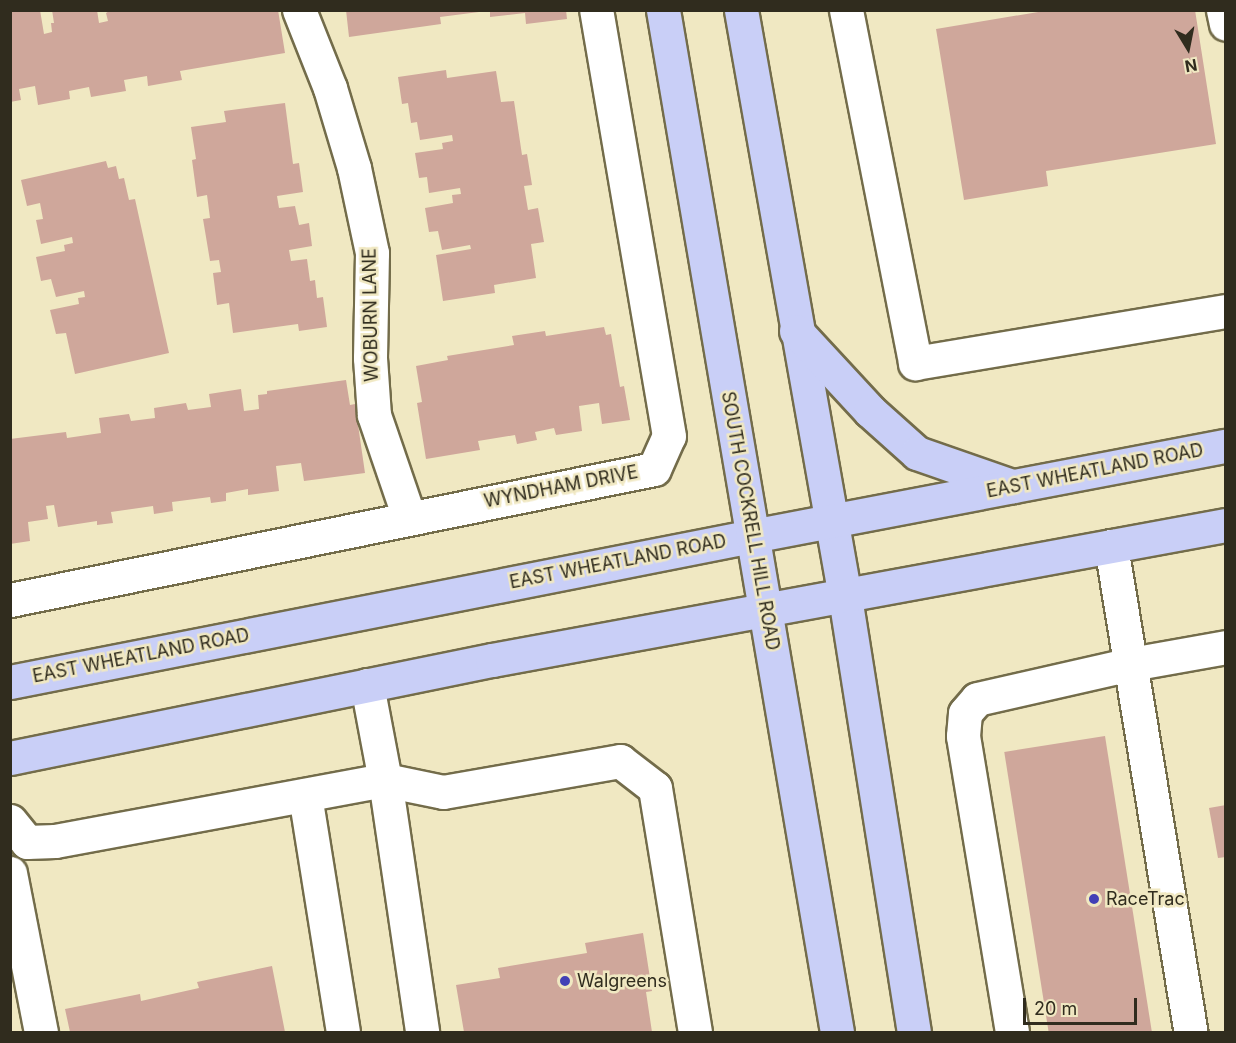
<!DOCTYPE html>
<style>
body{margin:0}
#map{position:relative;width:1236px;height:1043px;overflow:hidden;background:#f0e8c2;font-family:Inter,sans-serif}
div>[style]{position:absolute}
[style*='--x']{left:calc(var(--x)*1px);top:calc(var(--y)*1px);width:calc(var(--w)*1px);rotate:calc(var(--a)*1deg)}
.building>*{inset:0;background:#cfa79b;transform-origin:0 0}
.roads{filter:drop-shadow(2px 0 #736c4a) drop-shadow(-2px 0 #736c4a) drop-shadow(0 2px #736c4a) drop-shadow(0 -2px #736c4a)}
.minor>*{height:33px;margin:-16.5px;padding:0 16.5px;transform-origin:16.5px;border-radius:16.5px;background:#fff}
.major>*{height:33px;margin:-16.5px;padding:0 16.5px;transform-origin:16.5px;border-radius:16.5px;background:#c9cff7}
.dots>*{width:16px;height:16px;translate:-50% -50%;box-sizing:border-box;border:3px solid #f0e8c2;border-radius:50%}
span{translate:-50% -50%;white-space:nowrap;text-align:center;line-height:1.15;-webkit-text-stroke:5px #f0e8c2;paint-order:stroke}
.street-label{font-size:18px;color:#302c1e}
.poi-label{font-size:18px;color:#302c1e}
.left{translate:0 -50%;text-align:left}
.frame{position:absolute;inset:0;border:12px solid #302c1e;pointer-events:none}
.north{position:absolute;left:1158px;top:18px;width:60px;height:60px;-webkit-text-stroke:4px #f0e8c2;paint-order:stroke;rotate:170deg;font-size:16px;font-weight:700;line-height:24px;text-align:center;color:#302c1e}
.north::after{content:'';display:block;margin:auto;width:21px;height:27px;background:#302c1e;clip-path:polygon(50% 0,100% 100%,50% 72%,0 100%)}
.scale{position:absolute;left:1023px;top:998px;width:114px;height:27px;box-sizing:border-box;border:3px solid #302c1e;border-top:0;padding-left:8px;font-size:18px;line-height:21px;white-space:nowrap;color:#302c1e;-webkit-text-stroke:4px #f0e8c2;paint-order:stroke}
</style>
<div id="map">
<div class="building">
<div style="clip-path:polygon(10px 10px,40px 10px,44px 34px,52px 32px,51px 23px,54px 23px,52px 10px,97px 10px,99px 23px,108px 21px,106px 13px,111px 10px,278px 10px,285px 53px,180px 71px,182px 80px,148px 86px,147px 76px,124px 80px,126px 91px,91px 97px,89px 87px,69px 91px,70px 99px,38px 105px,35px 86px,19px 89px,21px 100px,10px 102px)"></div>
<div style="clip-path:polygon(346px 10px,479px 10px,479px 12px,440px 17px,441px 24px,349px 37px)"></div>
<div style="clip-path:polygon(490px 10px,566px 10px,567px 19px,526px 24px,525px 13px,490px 17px)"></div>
<div style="clip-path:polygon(1050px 10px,1195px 10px,1216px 144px,1046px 171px,1048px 186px,964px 200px,936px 29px)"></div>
<div style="clip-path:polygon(446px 70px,447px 78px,496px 71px,501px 102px,514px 101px,522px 155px,527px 154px,532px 185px,524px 186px,528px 210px,538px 208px,544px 242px,531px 244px,536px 278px,494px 285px,495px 293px,443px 301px,436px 255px,471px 249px,470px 245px,442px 250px,438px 231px,429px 232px,425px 208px,453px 203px,452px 195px,461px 194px,460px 188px,429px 193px,427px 177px,419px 178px,415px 153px,443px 149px,442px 143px,453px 141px,452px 135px,420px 140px,417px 122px,411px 123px,408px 103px,402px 104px,398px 77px)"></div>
<div style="clip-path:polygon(285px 103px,293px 164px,299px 163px,303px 192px,277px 196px,279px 208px,295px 206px,299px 225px,309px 223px,312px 246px,289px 250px,291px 261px,307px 259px,310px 281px,315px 280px,317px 298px,323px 297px,327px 327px,299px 331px,298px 324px,233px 333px,229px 303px,217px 305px,213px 273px,221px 272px,219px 260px,210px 261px,203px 219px,210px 218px,207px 195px,197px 197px,192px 160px,196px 159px,191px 127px,226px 122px,224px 111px)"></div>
<div style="clip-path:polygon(106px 161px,108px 168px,116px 166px,119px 179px,124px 178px,129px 200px,135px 199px,169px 353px,75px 374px,66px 333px,56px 334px,50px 310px,79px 304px,78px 298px,85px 297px,84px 291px,56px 297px,51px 279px,41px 281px,36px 257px,65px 251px,64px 245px,73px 243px,72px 237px,41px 244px,36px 220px,43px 219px,40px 203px,27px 206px,21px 180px)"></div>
<div style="clip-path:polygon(604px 327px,606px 335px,611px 334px,620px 387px,624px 386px,630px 420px,602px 424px,599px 403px,579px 406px,582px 431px,556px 435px,554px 428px,535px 432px,537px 440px,517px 444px,515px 435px,478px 441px,480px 450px,426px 459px,417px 403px,422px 402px,416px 366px,448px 360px,447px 356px,514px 345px,512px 336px,545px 331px,546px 336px)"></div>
<div style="clip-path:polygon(346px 380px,350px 405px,355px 404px,365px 473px,304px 481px,301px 463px,276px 466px,279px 491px,248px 495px,248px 489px,226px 493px,226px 501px,211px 503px,210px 497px,172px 502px,173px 511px,154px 514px,153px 506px,111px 512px,113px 523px,97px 525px,97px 521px,58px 527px,54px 505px,46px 506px,48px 519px,28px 522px,30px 541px,10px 544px,10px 439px,66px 432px,67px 438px,101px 433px,99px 418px,129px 414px,131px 421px,155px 418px,154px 408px,186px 403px,188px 410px,211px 407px,209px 394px,241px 389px,244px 411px,259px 409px,258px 395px,267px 394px,267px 391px)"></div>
<div style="left:1105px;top:736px;width:300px;height:102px;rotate:81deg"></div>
<div style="clip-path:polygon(1226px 805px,1226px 857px,1218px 858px,1209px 808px)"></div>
<div style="clip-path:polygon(643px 933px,652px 991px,646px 992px,652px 1032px,464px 1032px,456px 985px,500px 978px,498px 968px,587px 953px,585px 943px)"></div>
<div style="clip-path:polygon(272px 966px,285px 1032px,70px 1032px,65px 1009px,140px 994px,141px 1001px,199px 988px,197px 982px)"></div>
</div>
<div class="roads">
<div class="minor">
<div style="--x:299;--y:10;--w:84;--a:68.3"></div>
<div style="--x:330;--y:88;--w:84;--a:73.3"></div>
<div style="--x:354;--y:168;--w:87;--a:78"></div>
<div style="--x:372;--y:253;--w:105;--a:91.1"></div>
<div style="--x:370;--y:358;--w:57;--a:86"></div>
<div style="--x:374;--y:415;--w:108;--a:71.1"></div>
<div style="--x:846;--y:10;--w:360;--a:78.9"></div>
<div style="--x:915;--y:363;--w:315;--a:-9.5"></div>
<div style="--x:1223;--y:10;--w:14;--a:78"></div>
<div style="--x:1111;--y:546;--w:493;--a:80.7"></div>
<div style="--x:10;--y:600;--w:657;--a:-11.5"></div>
<div style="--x:654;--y:469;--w:36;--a:-66"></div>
<div style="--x:669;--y:436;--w:432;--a:-99.7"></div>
<div style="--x:367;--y:685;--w:97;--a:79.3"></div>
<div style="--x:385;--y:780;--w:255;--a:81.6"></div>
<div style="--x:305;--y:795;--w:240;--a:80.9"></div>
<div style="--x:10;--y:821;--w:27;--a:51"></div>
<div style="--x:27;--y:842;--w:28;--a:-2"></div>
<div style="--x:55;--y:841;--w:336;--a:-10.5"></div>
<div style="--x:385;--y:780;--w:59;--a:11.7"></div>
<div style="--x:443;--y:792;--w:180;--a:-9.9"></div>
<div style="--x:620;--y:761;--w:44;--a:37.6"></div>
<div style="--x:655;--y:788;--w:247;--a:80.7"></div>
<div style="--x:10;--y:873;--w:162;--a:79"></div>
<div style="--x:1012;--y:1032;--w:300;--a:-99.4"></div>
<div style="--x:963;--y:736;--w:23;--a:-85"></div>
<div style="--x:965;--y:713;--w:18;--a:-49"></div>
<div style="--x:977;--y:699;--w:158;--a:-12.8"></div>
<div style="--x:1131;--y:664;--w:97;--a:-10.1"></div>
</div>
<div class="major">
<div style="--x:663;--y:10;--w:1037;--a:80.34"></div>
<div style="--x:741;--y:10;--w:596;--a:79.95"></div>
<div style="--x:845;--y:597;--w:440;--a:81"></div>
<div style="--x:796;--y:331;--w:109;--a:47.2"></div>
<div style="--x:870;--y:411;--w:63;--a:41.8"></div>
<div style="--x:917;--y:453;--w:101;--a:19.2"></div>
<div style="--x:10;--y:682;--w:756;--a:-11.13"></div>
<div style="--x:752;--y:536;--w:482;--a:-10.8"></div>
<div style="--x:10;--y:758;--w:492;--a:-11.5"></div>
<div style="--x:492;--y:660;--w:746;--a:-10.42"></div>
</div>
</div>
<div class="dots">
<div style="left:1094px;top:899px;background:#4240b6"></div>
<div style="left:565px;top:981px;background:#4240b6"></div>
</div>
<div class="street-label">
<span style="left:371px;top:315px;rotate:-91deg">WOBURN LANE</span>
<span style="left:1095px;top:471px;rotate:-11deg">EAST WHEATLAND ROAD</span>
<span style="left:561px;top:487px;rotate:-11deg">WYNDHAM DRIVE</span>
<span style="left:750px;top:521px;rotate:80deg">SOUTH COCKRELL HILL ROAD</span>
<span style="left:618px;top:562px;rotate:-11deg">EAST WHEATLAND ROAD</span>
<span style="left:141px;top:656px;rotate:-11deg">EAST WHEATLAND ROAD</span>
</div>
<div class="poi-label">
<span class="left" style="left:1106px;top:899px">RaceTrac</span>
<span class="left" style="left:577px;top:981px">Walgreens</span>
</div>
<div class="frame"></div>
<div class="north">N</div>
<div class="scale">20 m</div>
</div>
